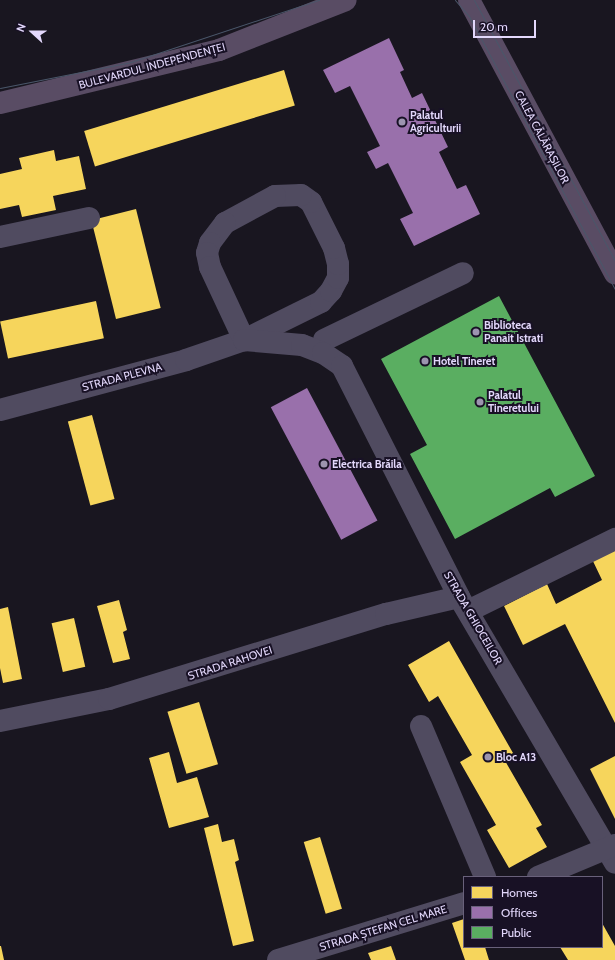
<!DOCTYPE html>
<meta charset="utf-8">
<style>
body{margin:0}
#map{position:relative;width:615px;height:960px;overflow:hidden;background:#191620;font-family:Cabin,sans-serif}
div>[style]{position:absolute}
[style*='--x']{left:calc(var(--x)*1px);top:calc(var(--y)*1px);width:calc(var(--w)*1px);rotate:calc(var(--a)*1deg)}
.homes>*{inset:0;background:#f6d55c;transform-origin:0 0}
.offices>*{inset:0;background:#9970ab;transform-origin:0 0}
.public>*{inset:0;background:#5aae61}
.minor>*{height:22px;margin:-11px;padding:0 11px;transform-origin:11px;border-radius:11px;background:#504b60}
.major>*{height:22px;margin:-11px;padding:0 11px;transform-origin:11px;border-radius:11px;background:#594c64}
.tram>*{height:1px;margin:-0.5px;padding:0 0.5px;transform-origin:0.5px;border-radius:0.5px;background:#4a576a}
.dots>*{width:11px;height:11px;translate:-50% -50%;box-sizing:border-box;border:2px solid #181125;border-radius:50%}
span{translate:-50% -50%;white-space:nowrap;text-align:center;line-height:1.15;-webkit-text-stroke:4px #181125;paint-order:stroke}
.street-label{font-size:11px;color:#e3d8fc}
.poi-label{font-size:11px;color:#e3d8fc;font-weight:700}
.left{translate:0 -50%;text-align:left}
.legend{position:absolute;left:463px;top:876px;width:140px;height:72px;box-sizing:border-box;background:#181125;border:1px solid #69617b;margin:0;padding:5px 7px;list-style:none;font-size:12px;color:#e3d8fc}
.legend li{display:flex;align-items:center;gap:8px;height:20px}
.legend b{width:20px;border:1px solid #69617b}
.north{position:absolute;left:12px;top:12px;width:40px;height:40px;-webkit-text-stroke:3px #181125;paint-order:stroke;rotate:291deg;font-size:11px;font-weight:700;line-height:16px;text-align:center;color:#e3d8fc}
.north::after{content:'';display:block;margin:auto;width:14px;height:18px;background:#e3d8fc;clip-path:polygon(50% 0,100% 100%,50% 72%,0 100%)}
.scale{position:absolute;left:473px;top:20px;width:63px;height:18px;box-sizing:border-box;border:2px solid #e3d8fc;border-top:0;padding-left:5px;font-size:12px;line-height:14px;white-space:nowrap;color:#e3d8fc;-webkit-text-stroke:3px #181125;paint-order:stroke}
</style>
<div id="map">
<div class="homes">
<div style="left:284px;top:70px;width:37px;height:209px;rotate:73deg"></div>
<div style="clip-path:polygon(54px 150px,56px 161px,79px 156px,86px 189px,53px 196px,56px 210px,22px 217px,19px 205px,0 209px,0 174px,22px 169px,19px 158px)"></div>
<div style="left:136px;top:209px;width:102px;height:46px;rotate:76deg"></div>
<div style="left:96px;top:301px;width:38px;height:98px;rotate:78deg"></div>
<div style="left:92px;top:415px;width:87px;height:25px;rotate:75deg"></div>
<div style="clip-path:polygon(615px 545px,615px 723px,565px 624px,523px 645px,504px 606px,547px 584px,556px 604px,602px 580px,591px 557px)"></div>
<div style="clip-path:polygon(119px 600px,127px 630px,123px 632px,130px 659px,113px 663px,97px 606px)"></div>
<div style="clip-path:polygon(8px 607px,22px 679px,3px 683px,0 668px,0 609px)"></div>
<div style="left:74px;top:618px;width:50px;height:23px;rotate:77deg"></div>
<div style="clip-path:polygon(449px 641px,513px 753px,504px 759px,542px 825px,536px 828px,547px 847px,509px 868px,487px 830px,496px 825px,460px 762px,472px 755px,438px 696px,429px 702px,408px 665px)"></div>
<div style="left:199px;top:702px;width:65px;height:33px;rotate:73deg"></div>
<div style="clip-path:polygon(169px 752px,177px 783px,197px 777px,209px 817px,169px 828px,149px 758px)"></div>
<div style="clip-path:polygon(615px 756px,615px 819px,590px 769px)"></div>
<div style="clip-path:polygon(218px 824px,222px 842px,234px 839px,239px 860px,235px 862px,254px 941px,233px 946px,204px 828px)"></div>
<div style="left:320px;top:837px;width:75px;height:17px;rotate:73deg"></div>
<div style="clip-path:polygon(464px 919px,464px 947px,485px 947px,489px 960px,465px 960px,452px 923px)"></div>
<div style="clip-path:polygon(602px 923px,615px 946px,615px 960px,568px 960px,560px 947px,602px 947px)"></div>
<div style="clip-path:polygon(0 946px,1px 946px,4px 960px,0 960px)"></div>
<div style="clip-path:polygon(391px 946px,396px 960px,371px 960px,368px 953px)"></div>
</div>
<div class="offices">
<div style="clip-path:polygon(389px 38px,404px 70px,400px 72px,412px 98px,422px 93px,448px 147px,439px 152px,457px 189px,466px 185px,480px 214px,414px 246px,400px 219px,413px 213px,388px 163px,376px 169px,367px 152px,380px 146px,350px 86px,335px 93px,323px 70px)"></div>
<div style="left:307px;top:388px;width:150px;height:41px;rotate:62deg"></div>
</div>
<div class="public">
<div style="clip-path:polygon(499px 296px,595px 476px,555px 497px,550px 488px,455px 539px,410px 454px,427px 445px,381px 359px)"></div>
</div>
<div class="minor">
<div style="--x:0;--y:237;--w:91;--a:-12.1"></div>
<div style="--x:324;--y:340;--w:154;--a:-25.7"></div>
<div style="--x:0;--y:410;--w:193;--a:-15"></div>
<div style="--x:186;--y:360;--w:61;--a:-19"></div>
<div style="--x:244;--y:340;--w:86;--a:-26.3"></div>
<div style="--x:321;--y:302;--w:15;--a:-48"></div>
<div style="--x:331;--y:291;--w:15;--a:-62"></div>
<div style="--x:338;--y:278;--w:14;--a:-90"></div>
<div style="--x:338;--y:264;--w:16;--a:-104"></div>
<div style="--x:334;--y:248;--w:51;--a:-116.6"></div>
<div style="--x:311;--y:202;--w:12;--a:-145"></div>
<div style="--x:301;--y:195;--w:26;--a:178"></div>
<div style="--x:275;--y:196;--w:57;--a:151.6"></div>
<div style="--x:225;--y:223;--w:25;--a:127"></div>
<div style="--x:210;--y:243;--w:10;--a:107"></div>
<div style="--x:207;--y:253;--w:14;--a:78"></div>
<div style="--x:210;--y:267;--w:81;--a:65"></div>
<div style="--x:244;--y:340;--w:58;--a:4.9"></div>
<div style="--x:302;--y:345;--w:22;--a:21"></div>
<div style="--x:323;--y:353;--w:23;--a:34"></div>
<div style="--x:342;--y:366;--w:259;--a:63.1"></div>
<div style="--x:459;--y:597;--w:308;--a:59.6"></div>
<div style="--x:468;--y:611;--w:164;--a:-26.1"></div>
<div style="--x:0;--y:721;--w:111;--a:-11.4"></div>
<div style="--x:109;--y:699;--w:290;--a:-17.1"></div>
<div style="--x:386;--y:614;--w:75;--a:-13.1"></div>
<div style="--x:421;--y:726;--w:164;--a:67"></div>
<div style="--x:538;--y:877;--w:83;--a:-22.6"></div>
<div style="--x:278;--y:960;--w:195;--a:-17"></div>
</div>
<div class="major">
<div style="--x:469;--y:0;--w:310;--a:61.9"></div>
<div style="--x:0;--y:103;--w:225;--a:-13.6"></div>
<div style="--x:219;--y:50;--w:136;--a:-21.5"></div>
</div>
<div class="tram">
<div style="--x:455;--y:0;--w:21;--a:49"></div>
<div style="--x:469;--y:16;--w:310;--a:61.9"></div>
<div style="--x:474;--y:0;--w:297;--a:61.6"></div>
<div style="--x:0;--y:88;--w:134;--a:-11.2"></div>
<div style="--x:131;--y:62;--w:198;--a:-18.3"></div>
</div>
<div class="dots">
<div style="left:402px;top:122px;background:#9c94af"></div>
<div style="left:476px;top:332px;background:#9c94af"></div>
<div style="left:425px;top:361px;background:#9c94af"></div>
<div style="left:480px;top:402px;background:#9c94af"></div>
<div style="left:324px;top:464px;background:#9c94af"></div>
<div style="left:488px;top:757px;background:#9c94af"></div>
</div>
<div class="street-label">
<span style="left:152px;top:66px;rotate:-15deg">BULEVARDUL INDEPENDENȚEI</span>
<span style="left:542px;top:137px;rotate:62deg">CALEA CĂLĂRAȘILOR</span>
<span style="left:122px;top:377px;rotate:-15deg">STRADA PLEVNA</span>
<span style="left:473px;top:618px;rotate:60deg">STRADA GHIOCEILOR</span>
<span style="left:230px;top:663px;rotate:-18deg">STRADA RAHOVEI</span>
<span style="left:383px;top:928px;rotate:-17deg">STRADA ȘTEFAN CEL MARE</span>
</div>
<div class="poi-label">
<span class="left" style="left:410px;top:122px">Palatul<br>Agriculturii</span>
<span class="left" style="left:484px;top:332px">Biblioteca<br>Panait Istrati</span>
<span class="left" style="left:433px;top:361px">Hotel Tineret</span>
<span class="left" style="left:488px;top:402px">Palatul<br>Tineretului</span>
<span class="left" style="left:332px;top:464px">Electrica Brăila</span>
<span class="left" style="left:496px;top:757px">Bloc A13</span>
</div>
<ul class="legend">
<li><b style="height:11px;background:#f6d55c"></b>Homes</li>
<li><b style="height:11px;background:#9970ab"></b>Offices</li>
<li><b style="height:11px;background:#5aae61"></b>Public</li>
</ul>
<div class="north">N</div>
<div class="scale">20 m</div>
</div>
